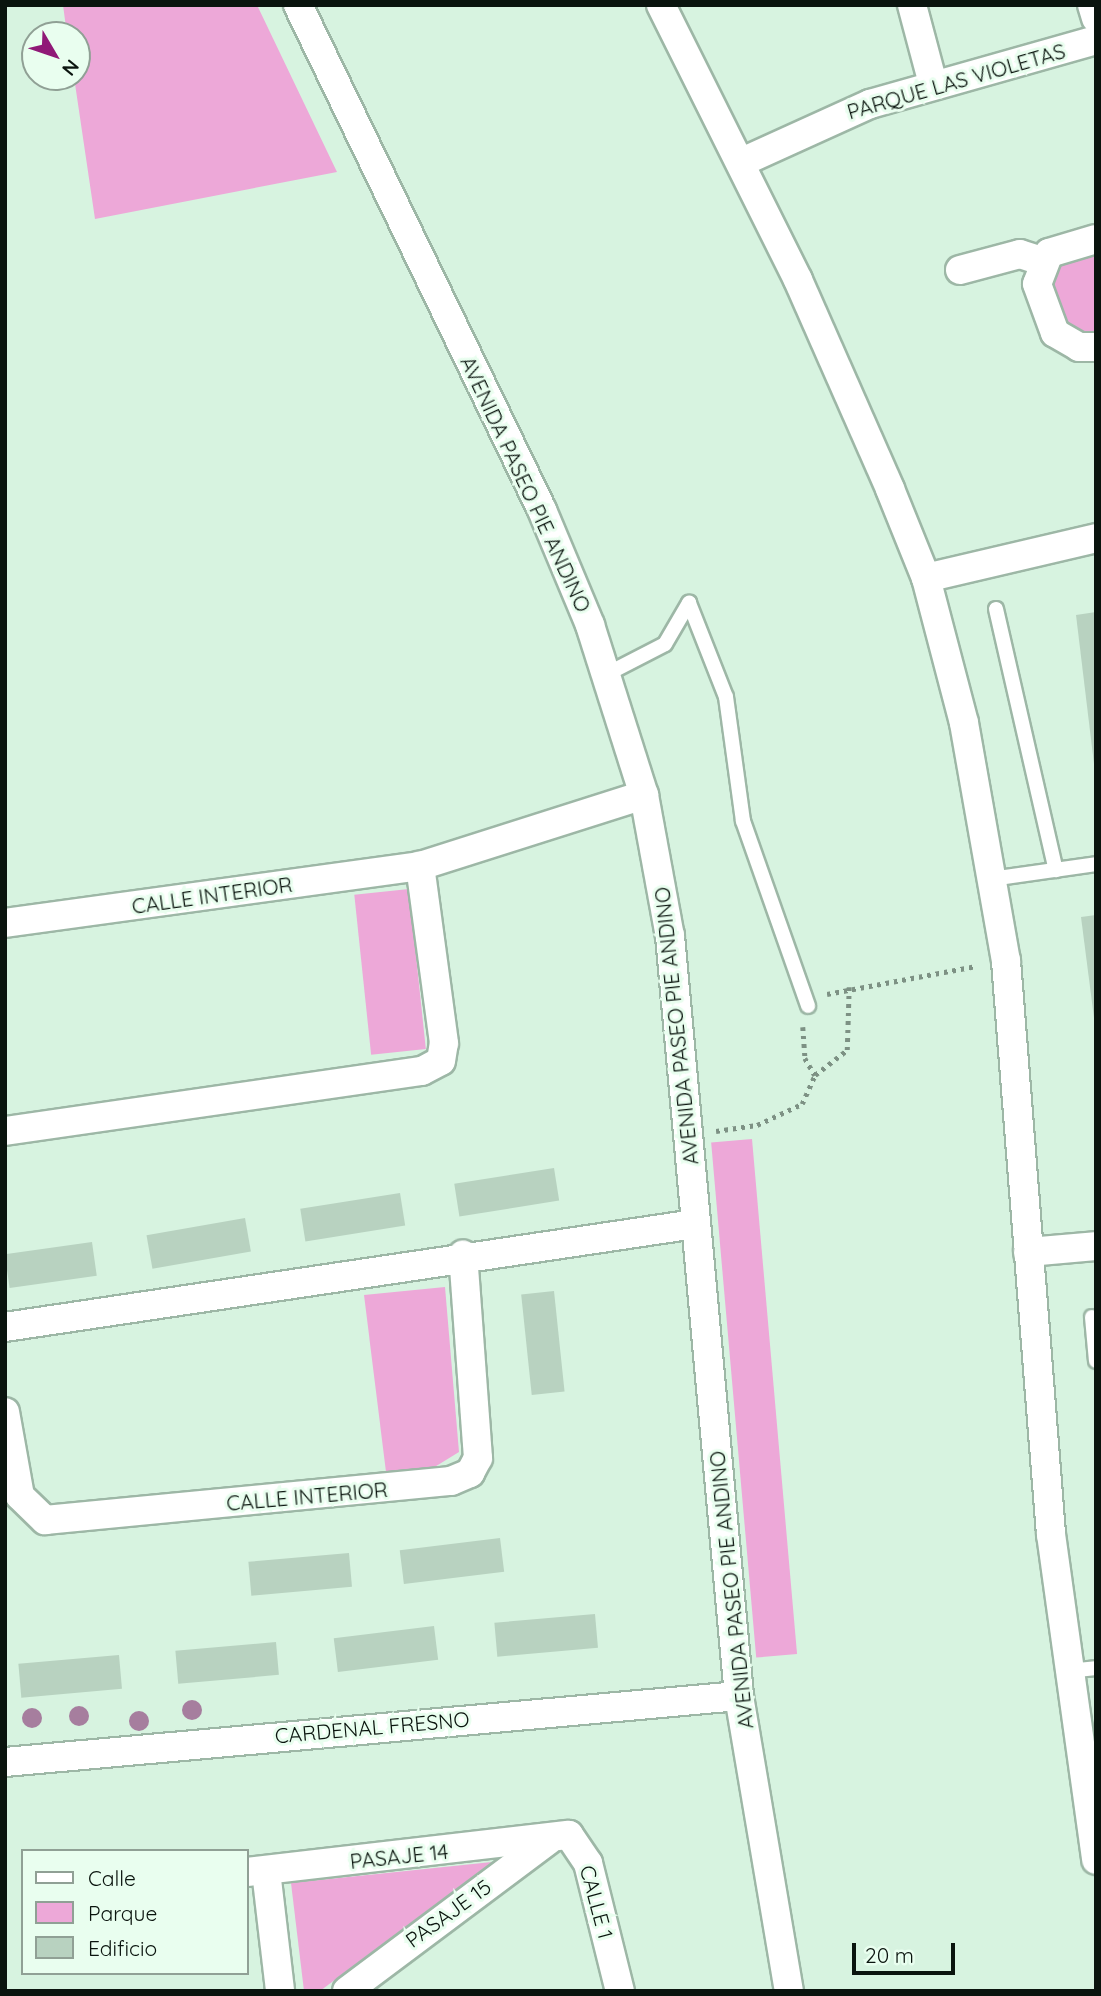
<!DOCTYPE html>
<style>
body{margin:0}
#map{position:relative;width:1101px;height:1996px;overflow:hidden;background:#d7f3e0;font-family:Quicksand,sans-serif}
div>[style]{position:absolute}
[style*='--x']{left:calc(var(--x)*1px);top:calc(var(--y)*1px);width:calc(var(--w)*1px);rotate:calc(var(--a)*1deg)}
.green>*{inset:0;background:#eda8d8;transform-origin:0 0}
.building>*{inset:0;background:#b8d2c0;transform-origin:0 0}
.path>*{height:4.5px;margin-top:-2.25px;transform-origin:0;background:repeating-linear-gradient(90deg,#7d9184 0 3.5px,transparent 0 8.5px)}
.roads{filter:drop-shadow(2px 0 #9db7a6) drop-shadow(-2px 0 #9db7a6) drop-shadow(0 2px #9db7a6) drop-shadow(0 -2px #9db7a6)}
.service>*{height:14px;margin:-7px;padding:0 7px;transform-origin:7px;border-radius:7px;background:#fff}
.minor>*{height:28px;margin:-14px;padding:0 14px;transform-origin:14px;border-radius:14px;background:#fff}
.trees>*{width:20px;height:20px;margin:-10px;border-radius:50%;background:#a67e9e}
span{translate:-50% -50%;white-space:nowrap;text-align:center;line-height:1.15;-webkit-text-stroke:6px #e9feef;paint-order:stroke}
.street-label{font-size:21px;color:#0a140e}
.frame{position:absolute;inset:0;border:7px solid #0a140e;pointer-events:none}
.legend{position:absolute;left:21px;top:1849px;width:228px;height:126px;box-sizing:border-box;background:#e9feef;border:2px solid #90a095;margin:0;padding:9px 12px;list-style:none;font-size:21px;color:#0a140e}
.legend li{display:flex;align-items:center;gap:14px;height:35px}
.legend b{width:35px;border:2px solid #90a095}
.north{position:absolute;left:21px;top:21px;width:70px;height:70px;box-sizing:border-box;background:#e9feef;border:2px solid #90a095;border-radius:50%;rotate:129deg;font-size:19px;font-weight:700;line-height:28px;text-align:center;color:#0a140e}
.north::after{content:'';display:block;margin:auto;width:24px;height:32px;background:#901977;clip-path:polygon(50% 0,100% 100%,50% 72%,0 100%)}
.scale{position:absolute;left:852px;top:1943px;width:103px;height:32px;box-sizing:border-box;border:4px solid #0a140e;border-top:0;padding-left:9px;font-size:21px;line-height:24px;white-space:nowrap;color:#0a140e;-webkit-text-stroke:5px #e9feef;paint-order:stroke}
</style>
<div id="map">
<div class="green">
<div style="clip-path:polygon(63px 5px,257px 5px,337px 172px,95px 219px,74px 77px,77px 35px,67px 35px)"></div>
<div style="clip-path:polygon(1096px 248px,1096px 335px,1082px 336px,1054px 315px,1048px 266px)"></div>
<div style="left:409px;top:889px;width:161px;height:55px;rotate:84deg"></div>
<div style="left:752px;top:1139px;width:517px;height:41px;rotate:85deg"></div>
<div style="clip-path:polygon(445px 1287px,459px 1452px,433px 1468px,386px 1472px,364px 1295px)"></div>
<div style="clip-path:polygon(492px 1862px,320px 1991px,304px 1991px,291px 1883px)"></div>
</div>
<div class="building">
<div style="clip-path:polygon(1096px 612px,1096px 764px,1094px 764px,1076px 615px)"></div>
<div style="clip-path:polygon(1096px 915px,1096px 1018px,1094px 1018px,1081px 917px)"></div>
<div style="left:554px;top:1168px;width:33px;height:101px;rotate:81deg"></div>
<div style="left:400px;top:1193px;width:33px;height:101px;rotate:81deg"></div>
<div style="left:245px;top:1218px;width:34px;height:100px;rotate:80deg"></div>
<div style="left:92px;top:1242px;width:34px;height:88px;rotate:82deg"></div>
<div style="left:554px;top:1291px;width:101px;height:33px;rotate:84deg"></div>
<div style="left:500px;top:1538px;width:34px;height:101px;rotate:83deg"></div>
<div style="left:349px;top:1553px;width:34px;height:101px;rotate:85deg"></div>
<div style="left:595px;top:1614px;width:34px;height:101px;rotate:85deg"></div>
<div style="left:434px;top:1626px;width:34px;height:101px;rotate:83deg"></div>
<div style="left:276px;top:1642px;width:33px;height:101px;rotate:85deg"></div>
<div style="left:119px;top:1655px;width:34px;height:101px;rotate:85deg"></div>
</div>
<div class="path">
<div style="--x:827;--y:994;--w:152;--a:-10.6"></div>
<div style="--x:803;--y:1027;--w:31;--a:86"></div>
<div style="--x:805;--y:1058;--w:20;--a:60"></div>
<div style="--x:716;--y:1131;--w:41;--a:-8.3"></div>
<div style="--x:757;--y:1125;--w:50;--a:-25"></div>
<div style="--x:802;--y:1104;--w:32;--a:-66"></div>
<div style="--x:815;--y:1075;--w:41;--a:-38"></div>
<div style="--x:847;--y:1050;--w:63;--a:-88.2"></div>
</div>
<div class="roads">
<div class="service">
<div style="--x:996;--y:609;--w:268;--a:77.1"></div>
<div style="--x:607;--y:674;--w:65;--a:-27.3"></div>
<div style="--x:665;--y:644;--w:48;--a:-59.7"></div>
<div style="--x:689;--y:603;--w:101;--a:68.5"></div>
<div style="--x:726;--y:697;--w:125;--a:82.2"></div>
<div style="--x:743;--y:821;--w:196;--a:70.6"></div>
<div style="--x:991;--y:879;--w:106;--a:-8.1"></div>
<div style="--x:1092;--y:1317;--w:44;--a:84.8"></div>
<div style="--x:1068;--y:1671;--w:28;--a:-6"></div>
</div>
<div class="minor">
<div style="--x:298;--y:5;--w:561;--a:64.21"></div>
<div style="--x:542;--y:510;--w:125;--a:67.3"></div>
<div style="--x:590;--y:625;--w:178;--a:72.4"></div>
<div style="--x:644;--y:795;--w:143;--a:79.6"></div>
<div style="--x:670;--y:936;--w:763;--a:84.81"></div>
<div style="--x:739;--y:1696;--w:299;--a:80.4"></div>
<div style="--x:661;--y:5;--w:307;--a:63.5"></div>
<div style="--x:798;--y:280;--w:228;--a:66.2"></div>
<div style="--x:890;--y:489;--w:96;--a:68"></div>
<div style="--x:926;--y:578;--w:150;--a:75.3"></div>
<div style="--x:964;--y:723;--w:242;--a:80"></div>
<div style="--x:1006;--y:961;--w:575;--a:85.51"></div>
<div style="--x:1051;--y:1534;--w:329;--a:82.1"></div>
<div style="--x:912;--y:5;--w:82;--a:75.1"></div>
<div style="--x:1092;--y:5;--w:14;--a:73"></div>
<div style="--x:742;--y:162;--w:141;--a:-24.4"></div>
<div style="--x:870;--y:104;--w:235;--a:-15.8"></div>
<div style="--x:1096;--y:239;--w:49;--a:163.4"></div>
<div style="--x:1049;--y:253;--w:33;--a:111"></div>
<div style="--x:1037;--y:284;--w:52;--a:69.8"></div>
<div style="--x:1055;--y:333;--w:28;--a:30"></div>
<div style="--x:1079;--y:347;--w:17;--a:0"></div>
<div style="--x:960;--y:270;--w:62;--a:-14.9"></div>
<div style="--x:1020;--y:254;--w:23;--a:18"></div>
<div style="--x:926;--y:578;--w:175;--a:-13.2"></div>
<div style="--x:5;--y:923;--w:419;--a:-7.8"></div>
<div style="--x:420;--y:866;--w:235;--a:-17.6"></div>
<div style="--x:5;--y:1131;--w:421;--a:-8.2"></div>
<div style="--x:422;--y:1071;--w:21;--a:-28"></div>
<div style="--x:441;--y:1061;--w:18;--a:-81"></div>
<div style="--x:444;--y:1043;--w:179;--a:-97.7"></div>
<div style="--x:1028;--y:1252;--w:68;--a:-5"></div>
<div style="--x:5;--y:1327;--w:698;--a:-8.49"></div>
<div style="--x:5;--y:1412;--w:85;--a:79.9"></div>
<div style="--x:20;--y:1496;--w:35;--a:44"></div>
<div style="--x:45;--y:1520;--w:408;--a:-5.5"></div>
<div style="--x:451;--y:1481;--w:21;--a:-23"></div>
<div style="--x:470;--y:1473;--w:17;--a:-62"></div>
<div style="--x:478;--y:1458;--w:204;--a:-94.2"></div>
<div style="--x:5;--y:1762;--w:737;--a:-5.14"></div>
<div style="--x:266;--y:1871;--w:121;--a:83.3"></div>
<div style="--x:247;--y:1872;--w:324;--a:-6.6"></div>
<div style="--x:569;--y:1835;--w:34;--a:56"></div>
<div style="--x:588;--y:1863;--w:132;--a:76"></div>
<div style="--x:347;--y:1991;--w:252;--a:-36.8"></div>
</div>
</div>
<div class="trees">
<div style="left:192px;top:1710px"></div>
<div style="left:79px;top:1716px"></div>
<div style="left:32px;top:1718px"></div>
<div style="left:139px;top:1721px"></div>
</div>
<div class="street-label">
<span style="left:956px;top:81px;rotate:-16deg">PARQUE LAS VIOLETAS</span>
<span style="left:526px;top:484px;rotate:65deg">AVENIDA PASEO PIE ANDINO</span>
<span style="left:212px;top:895px;rotate:-8deg">CALLE INTERIOR</span>
<span style="left:676px;top:1026px;rotate:-96deg">AVENIDA PASEO PIE ANDINO</span>
<span style="left:307px;top:1496px;rotate:-5deg">CALLE INTERIOR</span>
<span style="left:731px;top:1590px;rotate:-96deg">AVENIDA PASEO PIE ANDINO</span>
<span style="left:372px;top:1727px;rotate:-5deg">CARDENAL FRESNO</span>
<span style="left:399px;top:1856px;rotate:-6deg">PASAJE 14</span>
<span style="left:597px;top:1902px;rotate:75deg">CALLE 1</span>
<span style="left:448px;top:1913px;rotate:-36deg">PASAJE 15</span>
</div>
<div class="frame"></div>
<ul class="legend">
<li><b style="height:9px;background:#fff"></b>Calle</li>
<li><b style="height:19px;background:#eda8d8"></b>Parque</li>
<li><b style="height:19px;background:#b8d2c0"></b>Edificio</li>
</ul>
<div class="north">N</div>
<div class="scale">20 m</div>
</div>
